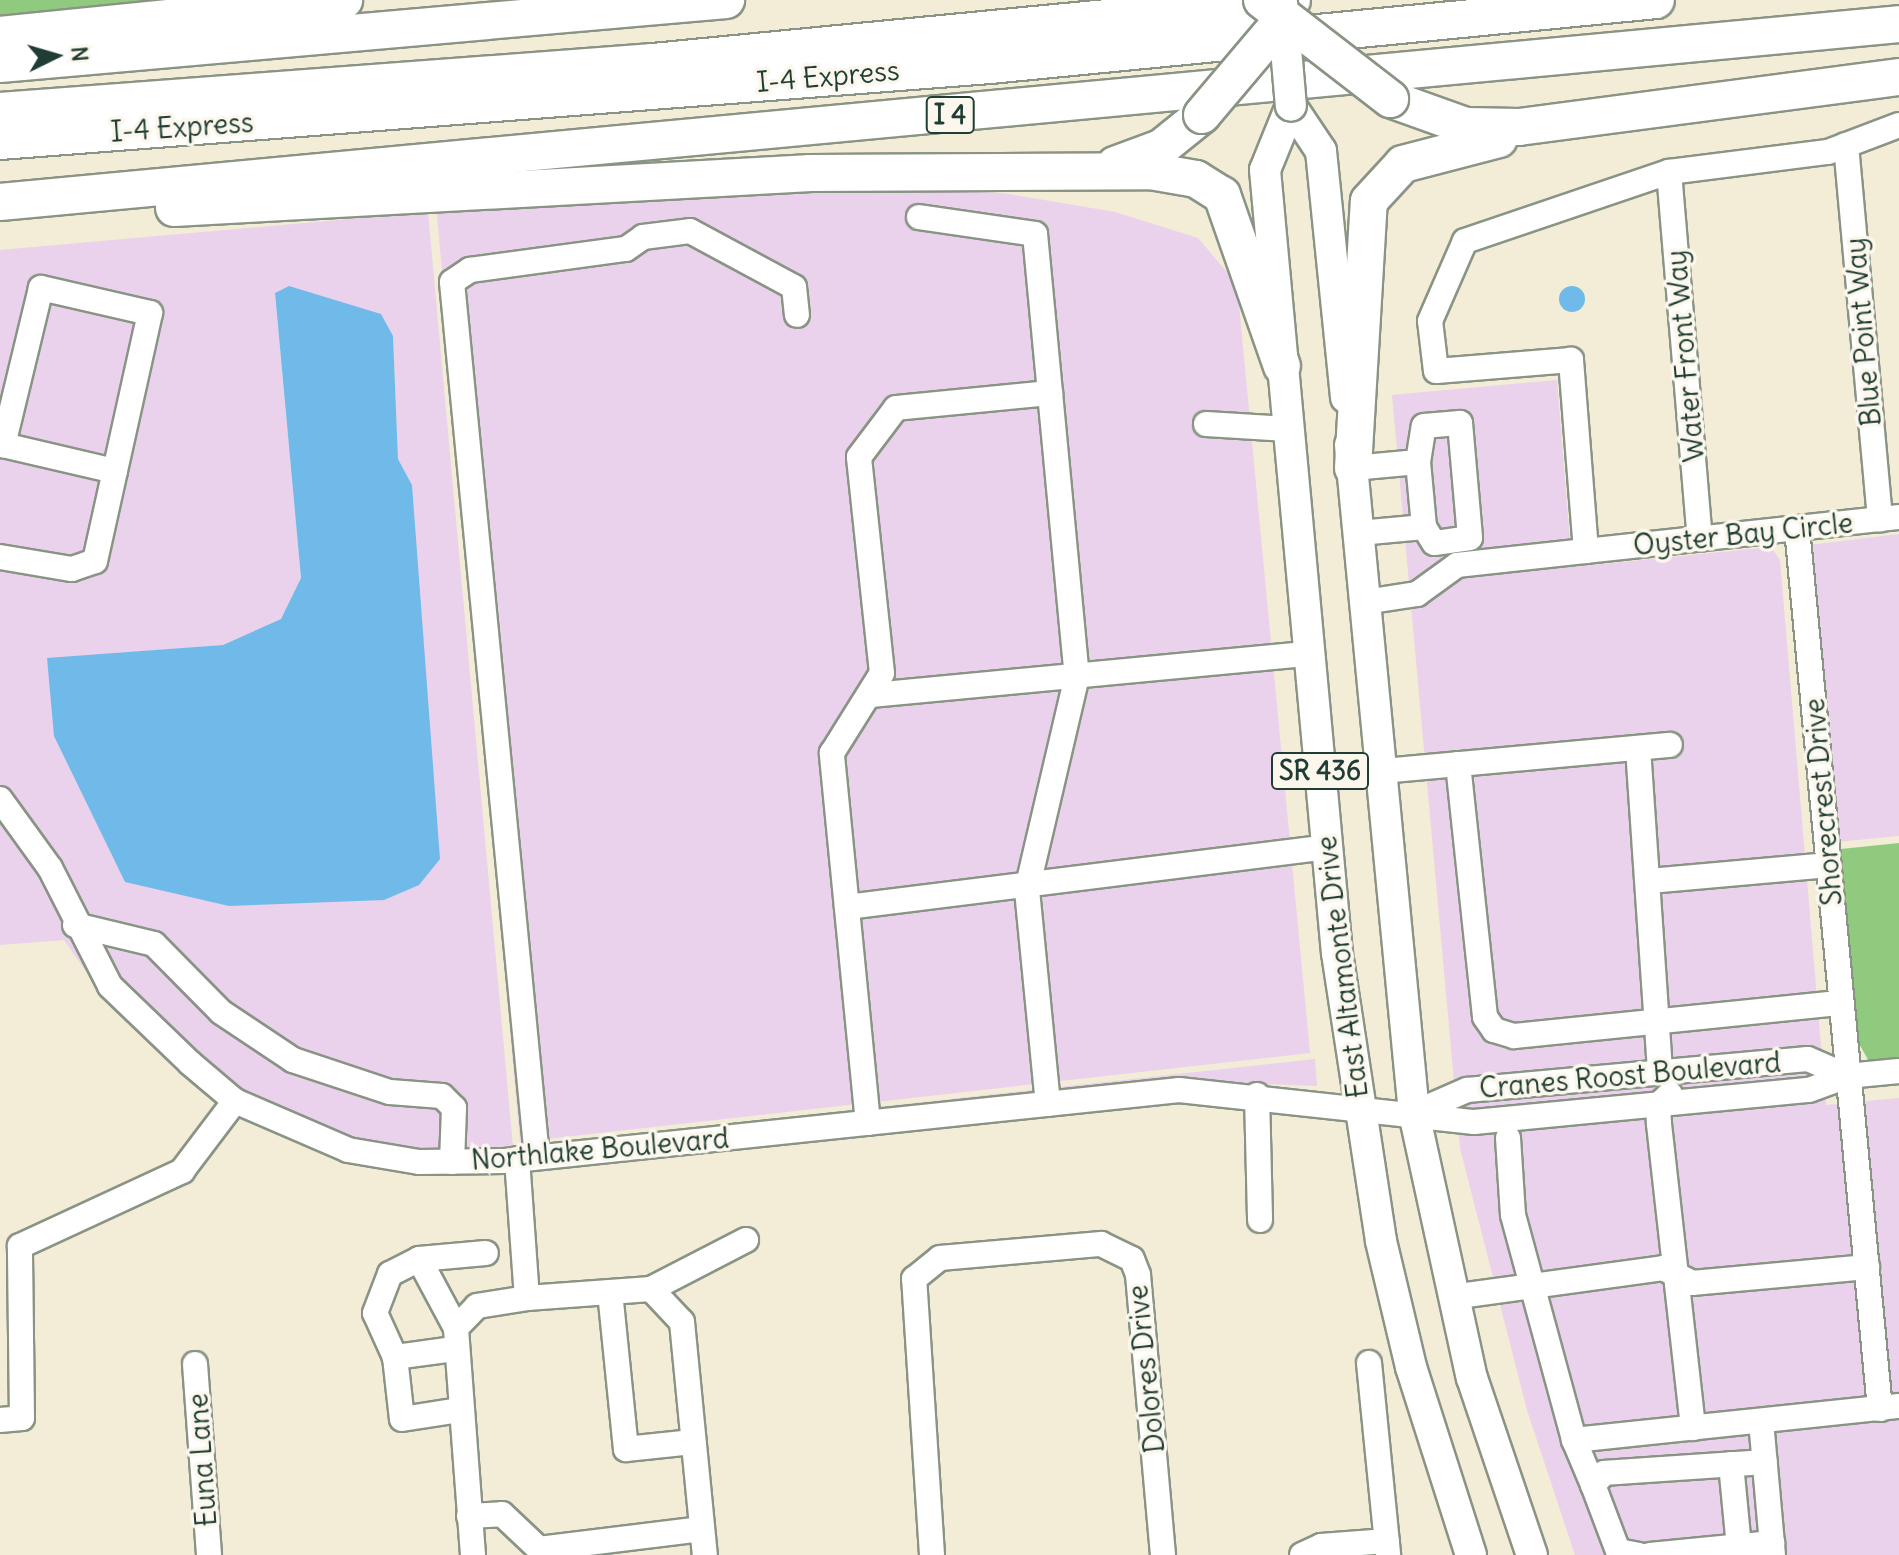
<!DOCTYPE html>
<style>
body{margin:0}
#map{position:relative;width:1899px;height:1555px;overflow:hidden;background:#f3ecd6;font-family:Delius,sans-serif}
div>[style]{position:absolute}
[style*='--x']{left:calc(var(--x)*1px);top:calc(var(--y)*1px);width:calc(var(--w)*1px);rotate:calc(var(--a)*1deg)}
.built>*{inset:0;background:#ead1ec}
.green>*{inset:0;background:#8fca7f}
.water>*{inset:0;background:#70bae9}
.round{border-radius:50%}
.roads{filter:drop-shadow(2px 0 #899485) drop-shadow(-2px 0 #899485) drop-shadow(0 2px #899485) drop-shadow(0 -2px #899485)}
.minor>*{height:24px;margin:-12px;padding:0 12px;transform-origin:12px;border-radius:12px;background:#fff}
.major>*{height:30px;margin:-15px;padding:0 15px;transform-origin:15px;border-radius:15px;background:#fff}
.highway>*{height:36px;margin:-18px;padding:0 18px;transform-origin:18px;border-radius:18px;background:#fff}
.bridges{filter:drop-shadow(2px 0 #899485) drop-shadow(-2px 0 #899485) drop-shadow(0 2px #899485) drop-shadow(0 -2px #899485)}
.major-bridge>*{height:30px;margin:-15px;padding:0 15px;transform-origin:15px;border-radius:15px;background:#fff}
.highway-bridge>*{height:36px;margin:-18px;padding:0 18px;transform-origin:18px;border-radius:18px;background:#fff}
span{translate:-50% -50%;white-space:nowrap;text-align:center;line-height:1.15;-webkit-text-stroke:7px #fbf7ec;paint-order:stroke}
.shield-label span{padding:2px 6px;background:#fbf7ec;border:2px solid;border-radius:6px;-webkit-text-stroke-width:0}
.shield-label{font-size:26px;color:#1f3d34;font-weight:700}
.street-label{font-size:28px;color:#1f3d34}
.north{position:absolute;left:16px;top:16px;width:80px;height:80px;-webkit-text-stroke:6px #fbf7ec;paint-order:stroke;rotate:85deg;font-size:22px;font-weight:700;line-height:32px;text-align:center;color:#1f3d34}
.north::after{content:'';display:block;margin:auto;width:28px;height:36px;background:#1f3d34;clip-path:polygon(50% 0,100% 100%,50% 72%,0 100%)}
</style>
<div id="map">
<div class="built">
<div style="clip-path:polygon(814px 185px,1002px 193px,1115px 212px,1198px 238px,1237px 284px,1310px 1053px,520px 1142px,436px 204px)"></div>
<div style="clip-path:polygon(evenodd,428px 212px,513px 1147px,1315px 1059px,1317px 1086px,1178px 1081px,504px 1152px,420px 1153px,351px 1141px,241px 1094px,118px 981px,59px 863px,0 787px,0 250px,428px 212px,275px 294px,393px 337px,398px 459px,412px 485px,125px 882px,47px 659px,223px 645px,281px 619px,301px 578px,275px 294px)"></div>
<div style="clip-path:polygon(1557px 380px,1572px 567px,1771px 547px,1780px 560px,1826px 1105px,1899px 1098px,1899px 1555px,1575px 1555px,1527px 1410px,1460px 1148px,1392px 395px)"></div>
<div style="clip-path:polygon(1899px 534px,1899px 836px,1836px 842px,1809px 545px)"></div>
<div style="clip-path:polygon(0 812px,41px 872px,101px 990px,221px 1105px,112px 1009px,64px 940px,0 945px)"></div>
</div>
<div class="green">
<div style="clip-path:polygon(0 0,256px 0,0 26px)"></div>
<div style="clip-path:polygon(1899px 843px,1899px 1064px,1870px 1063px,1858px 1042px,1841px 849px)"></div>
</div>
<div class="water">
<div style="clip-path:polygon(289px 286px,381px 314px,393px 336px,398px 459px,412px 485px,440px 859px,419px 885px,384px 900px,229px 906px,125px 882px,54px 736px,47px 658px,223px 645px,281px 619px,301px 578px,275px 293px)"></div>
<div class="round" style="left:1559px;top:286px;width:26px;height:26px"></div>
</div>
<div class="roads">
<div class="minor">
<div style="--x:1846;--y:145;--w:376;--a:84.8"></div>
<div style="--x:1669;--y:172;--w:368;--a:85.2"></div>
<div style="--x:919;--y:217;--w:117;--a:8.3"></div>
<div style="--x:1035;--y:234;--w:444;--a:84.6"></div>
<div style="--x:1077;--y:676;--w:220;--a:103.2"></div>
<div style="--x:1027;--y:890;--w:215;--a:84.4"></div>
<div style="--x:1206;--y:424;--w:82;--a:3.5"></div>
<div style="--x:1418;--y:462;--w:36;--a:-81"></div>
<div style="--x:1424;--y:426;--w:36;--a:-5"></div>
<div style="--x:1460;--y:423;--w:115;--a:85"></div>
<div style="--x:1470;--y:538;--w:36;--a:172"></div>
<div style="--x:1434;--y:543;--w:19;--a:-122"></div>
<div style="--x:1353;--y:468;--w:65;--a:-5.3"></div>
<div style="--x:1418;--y:462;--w:65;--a:84.7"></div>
<div style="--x:1424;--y:527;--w:65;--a:174.7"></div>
<div style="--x:1797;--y:528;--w:885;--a:84.62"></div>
<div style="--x:1586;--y:551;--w:192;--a:-94.5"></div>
<div style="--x:1571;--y:360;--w:135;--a:175.3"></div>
<div style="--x:1436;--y:371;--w:50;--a:-96.8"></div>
<div style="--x:1430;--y:321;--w:87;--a:-66.4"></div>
<div style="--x:1465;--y:241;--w:215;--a:-18.7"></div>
<div style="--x:1669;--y:172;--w:160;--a:-7.2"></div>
<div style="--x:1828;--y:152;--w:76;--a:-20.8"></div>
<div style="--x:0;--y:557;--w:73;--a:9.5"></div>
<div style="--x:72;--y:569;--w:24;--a:-19"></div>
<div style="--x:95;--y:561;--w:254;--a:-77.5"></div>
<div style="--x:150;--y:313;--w:112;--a:-167.1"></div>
<div style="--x:41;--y:288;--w:162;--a:103.6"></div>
<div style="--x:3;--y:445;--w:115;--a:13.1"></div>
<div style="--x:1365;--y:602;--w:53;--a:-8.7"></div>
<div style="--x:1417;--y:594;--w:49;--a:-35.9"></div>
<div style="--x:1457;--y:565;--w:445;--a:-6.2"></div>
<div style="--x:872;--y:695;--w:439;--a:-5.4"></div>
<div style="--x:1638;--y:748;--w:325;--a:86.1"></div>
<div style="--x:1458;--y:764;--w:254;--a:83.9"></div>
<div style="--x:1485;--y:1017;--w:16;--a:55"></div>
<div style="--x:1494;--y:1030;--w:21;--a:17"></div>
<div style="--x:1514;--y:1036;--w:329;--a:-5.8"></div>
<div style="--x:1382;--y:771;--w:289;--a:-5.2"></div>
<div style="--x:0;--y:799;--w:85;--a:54.1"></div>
<div style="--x:50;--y:868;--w:132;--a:63"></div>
<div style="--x:110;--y:986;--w:111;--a:43.9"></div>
<div style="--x:190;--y:1063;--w:59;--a:40.2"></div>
<div style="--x:235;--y:1101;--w:123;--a:23.4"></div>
<div style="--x:348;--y:1150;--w:72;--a:9.6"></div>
<div style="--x:419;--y:1162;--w:86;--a:-0.7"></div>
<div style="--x:505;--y:1161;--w:678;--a:-6.01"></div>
<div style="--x:1179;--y:1090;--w:297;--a:6.2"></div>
<div style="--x:1474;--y:1122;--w:337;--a:-5.5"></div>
<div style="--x:1809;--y:1090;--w:40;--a:-20.2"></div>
<div style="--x:1847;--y:1076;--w:52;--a:-5.5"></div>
<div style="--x:1650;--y:881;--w:179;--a:-5.1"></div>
<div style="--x:847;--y:907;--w:484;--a:-7.1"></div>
<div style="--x:75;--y:925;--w:81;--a:13.5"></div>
<div style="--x:154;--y:944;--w:95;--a:45.4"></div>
<div style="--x:221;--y:1012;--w:87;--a:33.7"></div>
<div style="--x:293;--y:1060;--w:102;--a:18.3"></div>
<div style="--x:390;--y:1092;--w:52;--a:4.4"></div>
<div style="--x:442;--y:1096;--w:17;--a:45"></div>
<div style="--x:454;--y:1108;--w:54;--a:92.1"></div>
<div style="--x:1670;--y:1094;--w:16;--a:137"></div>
<div style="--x:1658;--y:1105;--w:19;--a:87"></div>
<div style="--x:1659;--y:1124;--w:306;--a:83.6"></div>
<div style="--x:1257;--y:1095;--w:125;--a:88.6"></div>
<div style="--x:1414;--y:1113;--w:58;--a:-23.5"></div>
<div style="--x:1467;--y:1090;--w:342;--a:-5.2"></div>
<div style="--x:1808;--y:1059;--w:43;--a:23.6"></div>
<div style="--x:868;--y:1123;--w:372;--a:-95.6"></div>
<div style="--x:832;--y:753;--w:94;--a:-58"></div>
<div style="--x:882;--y:673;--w:217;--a:-96.1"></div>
<div style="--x:859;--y:457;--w:61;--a:-52.9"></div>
<div style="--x:896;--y:408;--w:155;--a:-5.6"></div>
<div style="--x:1508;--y:1138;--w:77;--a:86.3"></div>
<div style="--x:1513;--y:1215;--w:233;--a:74.8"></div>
<div style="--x:1574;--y:1440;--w:327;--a:-6"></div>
<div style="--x:537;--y:1157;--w:879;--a:-95.55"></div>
<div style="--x:452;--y:282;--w:22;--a:-34"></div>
<div style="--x:470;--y:270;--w:157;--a:-7.7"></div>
<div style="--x:626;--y:249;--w:21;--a:-35"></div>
<div style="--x:643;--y:237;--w:47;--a:-7.3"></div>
<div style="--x:690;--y:231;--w:118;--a:28.3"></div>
<div style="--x:794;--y:287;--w:28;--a:84"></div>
<div style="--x:517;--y:1159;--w:139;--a:85.9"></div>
<div style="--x:527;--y:1298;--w:124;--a:-4.2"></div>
<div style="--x:651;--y:1289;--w:107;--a:-27.3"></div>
<div style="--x:651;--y:1289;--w:45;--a:46.8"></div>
<div style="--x:682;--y:1322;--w:234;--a:84.4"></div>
<div style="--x:610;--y:1292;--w:158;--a:84.2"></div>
<div style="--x:626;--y:1449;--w:67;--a:-6"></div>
<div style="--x:1452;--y:1297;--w:213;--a:-7.8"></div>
<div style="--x:1663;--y:1268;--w:33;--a:27"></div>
<div style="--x:1692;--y:1283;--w:176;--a:-5.2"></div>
<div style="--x:456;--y:1328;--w:78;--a:-118.2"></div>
<div style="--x:419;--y:1259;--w:67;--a:-5.1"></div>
<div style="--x:454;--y:1349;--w:60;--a:172.3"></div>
<div style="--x:395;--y:1357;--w:62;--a:83.6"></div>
<div style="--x:402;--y:1419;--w:59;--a:-8.8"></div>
<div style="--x:395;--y:1357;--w:48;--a:-114.4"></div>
<div style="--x:375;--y:1313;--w:42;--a:-69"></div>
<div style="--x:390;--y:1274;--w:33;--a:-27"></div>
<div style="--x:1369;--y:1363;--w:193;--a:84.3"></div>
<div style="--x:195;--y:1364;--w:192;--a:85.8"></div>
<div style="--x:0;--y:1420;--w:22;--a:-5"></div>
<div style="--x:22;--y:1418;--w:172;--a:-90.7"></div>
<div style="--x:20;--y:1246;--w:179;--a:-24.8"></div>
<div style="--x:182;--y:1171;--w:88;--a:-52.9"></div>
<div style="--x:1761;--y:1421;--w:135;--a:84.9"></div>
<div style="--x:1574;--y:1440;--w:49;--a:67.1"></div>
<div style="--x:1731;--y:1464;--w:83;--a:84.5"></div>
<div style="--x:469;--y:1516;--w:33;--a:-3"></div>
<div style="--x:502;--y:1514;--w:51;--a:43.4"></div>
<div style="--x:539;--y:1549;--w:164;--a:-7"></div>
<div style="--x:473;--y:1555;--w:228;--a:-94.3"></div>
<div style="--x:456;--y:1328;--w:30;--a:-46"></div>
<div style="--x:477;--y:1306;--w:51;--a:-9.1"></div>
<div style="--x:932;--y:1555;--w:277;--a:-93.7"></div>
<div style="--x:914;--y:1279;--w:33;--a:-39"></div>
<div style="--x:940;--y:1258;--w:162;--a:-5"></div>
<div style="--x:1101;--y:1244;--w:34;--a:26"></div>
<div style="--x:1132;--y:1259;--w:17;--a:69"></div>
<div style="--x:1138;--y:1275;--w:281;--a:84.9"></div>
<div style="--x:1302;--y:1555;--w:21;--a:-25"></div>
<div style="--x:1321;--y:1546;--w:66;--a:-4.3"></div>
<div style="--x:1639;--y:1555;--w:21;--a:-169"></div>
<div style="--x:1618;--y:1551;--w:71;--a:-110.7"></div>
<div style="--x:1593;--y:1485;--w:16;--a:-47"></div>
<div style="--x:1604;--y:1473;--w:161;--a:-3.9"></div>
<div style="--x:1650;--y:1555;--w:123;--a:-5.6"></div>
</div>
<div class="major">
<div style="--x:1291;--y:106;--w:54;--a:56.3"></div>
<div style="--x:1321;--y:151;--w:248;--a:84.2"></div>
<div style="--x:1291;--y:106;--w:69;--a:112.1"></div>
<div style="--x:1265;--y:170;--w:786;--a:84.75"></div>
<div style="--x:1337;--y:953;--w:291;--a:81.3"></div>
<div style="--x:1381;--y:1241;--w:130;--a:76.6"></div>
<div style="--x:1411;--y:1367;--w:197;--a:72.3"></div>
<div style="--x:1350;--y:445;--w:671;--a:84.53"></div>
<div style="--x:1414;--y:1113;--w:271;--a:77.7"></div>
<div style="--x:1472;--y:1378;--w:187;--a:71.3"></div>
</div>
<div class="highway">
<div style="--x:0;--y:35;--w:346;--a:-5.8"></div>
<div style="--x:0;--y:64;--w:729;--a:-5.04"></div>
<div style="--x:1390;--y:99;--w:81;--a:19.6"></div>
<div style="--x:1466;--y:126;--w:53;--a:1.1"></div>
<div style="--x:1519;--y:127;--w:383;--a:-7.5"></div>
<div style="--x:0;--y:111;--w:655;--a:-4.29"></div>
<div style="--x:653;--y:62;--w:642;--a:-5.54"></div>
<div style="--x:0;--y:141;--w:993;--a:-4.39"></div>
<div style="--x:990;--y:65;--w:669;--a:-5.57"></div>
<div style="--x:1115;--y:165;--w:49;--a:-20.3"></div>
<div style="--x:1161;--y:148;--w:53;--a:-38.8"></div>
<div style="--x:0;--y:202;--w:1907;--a:-5.35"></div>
<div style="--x:174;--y:208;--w:638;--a:-3.14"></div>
<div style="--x:811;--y:173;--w:339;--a:-0.3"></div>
<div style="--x:1150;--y:171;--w:47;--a:9.9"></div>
<div style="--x:1196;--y:179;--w:31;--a:32"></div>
<div style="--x:1222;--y:195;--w:181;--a:70.7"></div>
<div style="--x:1353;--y:468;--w:267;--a:-86.6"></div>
<div style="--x:1369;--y:201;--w:50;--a:-47.4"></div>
<div style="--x:1403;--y:164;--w:99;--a:-14.6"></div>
</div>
</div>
<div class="bridges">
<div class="major-bridge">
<div style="--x:1282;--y:2;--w:104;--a:85.1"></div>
</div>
<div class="highway-bridge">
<div style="--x:1262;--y:0;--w:162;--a:37.7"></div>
<div style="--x:1202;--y:115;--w:127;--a:-49.8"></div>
</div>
</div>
<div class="shield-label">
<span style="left:950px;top:115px">I 4</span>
<span style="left:1320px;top:771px">SR 436</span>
</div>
<div class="street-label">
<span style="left:828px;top:76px;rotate:-5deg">I-4 Express</span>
<span style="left:182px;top:127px;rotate:-4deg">I-4 Express</span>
<span style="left:1863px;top:332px;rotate:-95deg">Blue Point Way</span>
<span style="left:1685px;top:356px;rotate:-95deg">Water Front Way</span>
<span style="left:1743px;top:534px;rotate:-6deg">Oyster Bay Circle</span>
<span style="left:1823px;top:802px;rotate:-95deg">Shorecrest Drive</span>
<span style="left:1342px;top:967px;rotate:-97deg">East Altamonte Drive</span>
<span style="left:1630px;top:1075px;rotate:-5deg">Cranes Roost Boulevard</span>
<span style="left:600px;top:1149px;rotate:-5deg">Northlake Boulevard</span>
<span style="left:1146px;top:1369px;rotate:-96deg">Dolores Drive</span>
<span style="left:202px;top:1460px;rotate:-94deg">Euna Lane</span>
</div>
<div class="north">N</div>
</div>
